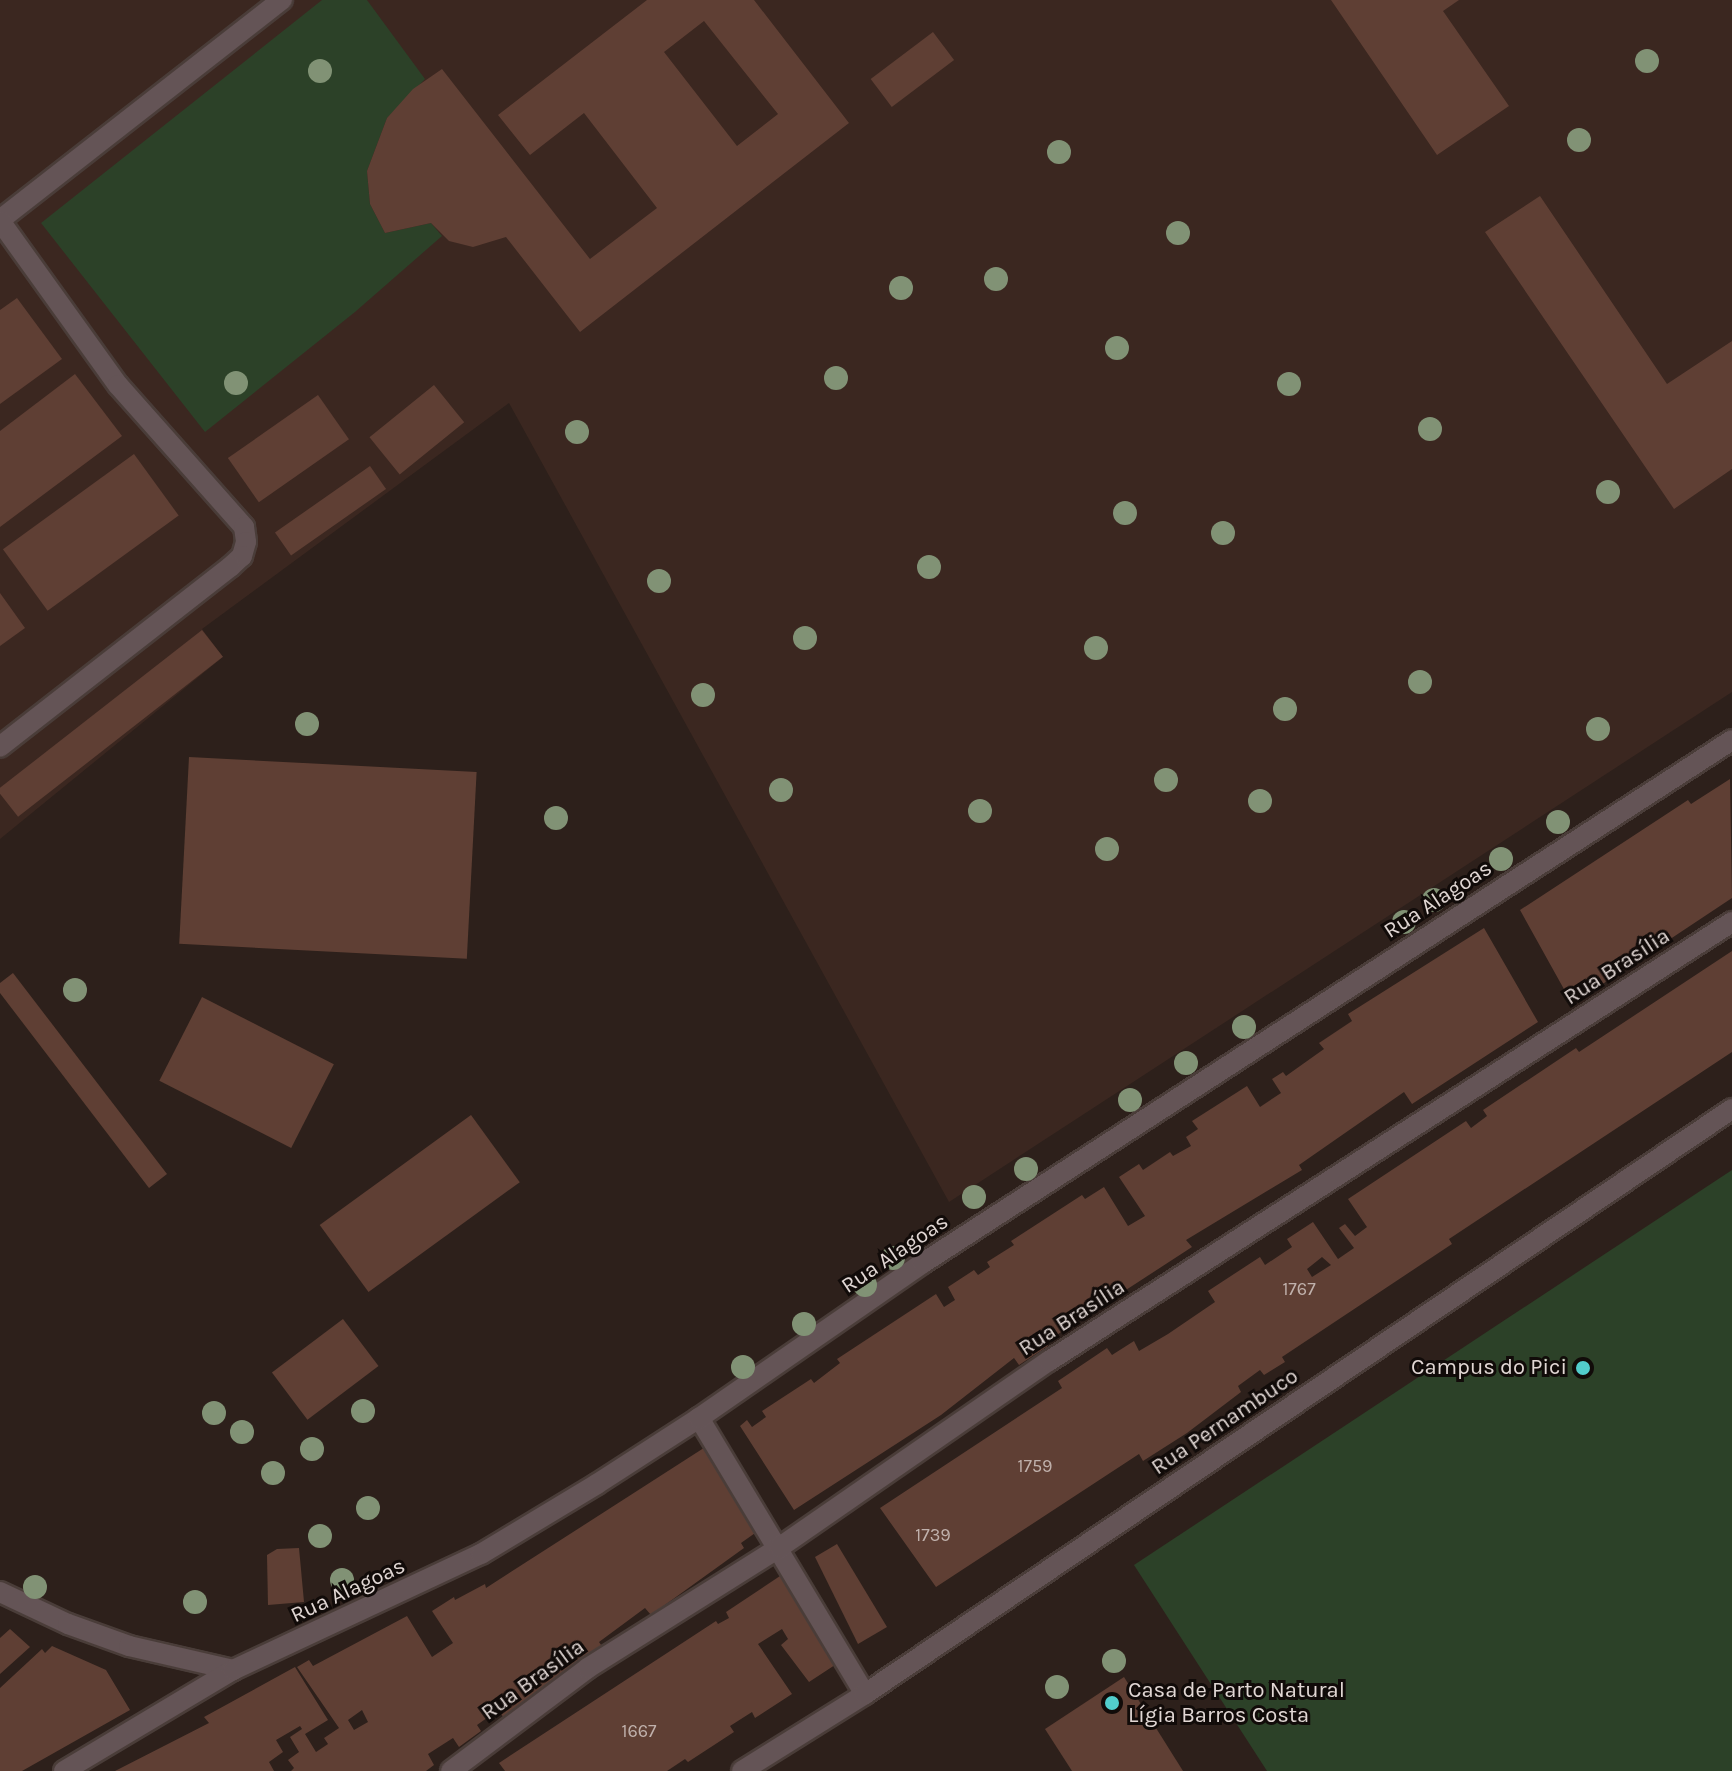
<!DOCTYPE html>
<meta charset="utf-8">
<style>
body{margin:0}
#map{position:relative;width:1732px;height:1771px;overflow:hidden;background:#2d201b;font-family:Karla,sans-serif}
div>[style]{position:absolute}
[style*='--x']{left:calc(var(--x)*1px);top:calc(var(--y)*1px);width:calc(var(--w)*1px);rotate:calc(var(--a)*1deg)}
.built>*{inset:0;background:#3b2720}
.green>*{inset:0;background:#2c4128}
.building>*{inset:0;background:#5f3f34;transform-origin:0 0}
.roads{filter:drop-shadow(2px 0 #4a3d39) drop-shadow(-2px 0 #4a3d39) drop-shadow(0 2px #4a3d39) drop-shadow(0 -2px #4a3d39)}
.service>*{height:20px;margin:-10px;padding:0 10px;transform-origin:10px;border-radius:10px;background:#645456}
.minor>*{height:20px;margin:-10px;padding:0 10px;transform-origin:10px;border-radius:10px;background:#645456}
.tertiary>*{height:20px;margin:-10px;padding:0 10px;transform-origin:10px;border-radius:10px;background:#645456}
.trees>*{width:24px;height:24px;margin:-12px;border-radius:50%;background:#819275}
.dots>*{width:22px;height:22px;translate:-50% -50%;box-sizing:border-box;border:4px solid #110b09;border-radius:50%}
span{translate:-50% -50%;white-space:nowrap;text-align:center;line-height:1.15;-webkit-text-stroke:6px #110b09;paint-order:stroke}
.number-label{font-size:18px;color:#c0b1ac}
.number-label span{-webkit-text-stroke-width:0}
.street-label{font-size:22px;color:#e1d7d4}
.poi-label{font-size:22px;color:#e1d7d4}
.right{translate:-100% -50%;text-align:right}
.left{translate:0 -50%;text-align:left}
</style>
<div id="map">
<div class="built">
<div style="clip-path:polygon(0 0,1732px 0,1732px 692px,949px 1202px,509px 403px,202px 629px,223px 657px,0 839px)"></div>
</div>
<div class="green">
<div style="clip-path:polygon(322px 0,367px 0,425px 79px,387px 118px,367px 171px,370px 204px,385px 233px,431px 223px,442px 236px,355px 312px,205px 432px,41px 223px)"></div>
<div style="clip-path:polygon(1732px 1170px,1732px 1771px,1267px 1771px,1134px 1565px)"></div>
</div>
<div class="building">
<div style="clip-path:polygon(evenodd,647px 0,754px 0,849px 123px,580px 332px,506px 237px,473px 247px,449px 241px,431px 223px,385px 233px,370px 204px,367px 171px,387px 118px,413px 89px,442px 69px,590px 259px,657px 208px,584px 113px,530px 155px,498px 115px,647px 0,704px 21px,778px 114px,737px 146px,664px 52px,704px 21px)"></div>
<div style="clip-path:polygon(1331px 0,1459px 0,1443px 11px,1509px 106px,1437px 155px)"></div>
<div style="left:933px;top:32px;width:35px;height:78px;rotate:53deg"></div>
<div style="clip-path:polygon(1540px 196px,1667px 384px,1732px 341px,1732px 469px,1674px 509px,1485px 232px)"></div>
<div style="clip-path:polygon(17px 298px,62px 359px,0 404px,0 310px)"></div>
<div style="clip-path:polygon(75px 374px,122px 436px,0 527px,0 431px)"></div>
<div style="left:434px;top:385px;width:48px;height:83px;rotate:51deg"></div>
<div style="left:318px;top:395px;width:54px;height:110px;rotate:55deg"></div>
<div style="left:134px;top:454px;width:76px;height:162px;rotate:54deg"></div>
<div style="left:370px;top:466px;width:28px;height:116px;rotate:55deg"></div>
<div style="clip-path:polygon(0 593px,25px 628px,0 646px)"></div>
<div style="left:202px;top:630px;width:34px;height:260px;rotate:52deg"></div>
<div style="left:189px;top:757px;width:288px;height:187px;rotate:3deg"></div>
<div style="clip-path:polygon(1730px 779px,1732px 898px,1595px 989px,1593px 986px,1570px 1000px,1520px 910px,1688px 800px,1691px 804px)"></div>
<div style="clip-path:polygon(1484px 928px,1538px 1022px,1412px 1104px,1404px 1092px,1299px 1165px,1302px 1170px,1186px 1240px,1192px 1247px,1046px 1342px,1048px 1346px,1019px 1365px,1014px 1358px,941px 1415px,794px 1510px,740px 1426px,747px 1420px,752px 1427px,766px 1417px,762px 1411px,811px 1379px,814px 1383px,840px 1363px,837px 1359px,936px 1294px,944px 1307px,955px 1300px,948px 1287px,974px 1270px,978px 1275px,990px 1267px,987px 1262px,1014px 1245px,1011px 1241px,1082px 1195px,1085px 1199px,1104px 1187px,1128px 1226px,1145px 1216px,1119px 1177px,1139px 1164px,1143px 1170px,1170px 1152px,1173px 1156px,1191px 1146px,1186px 1137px,1198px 1129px,1192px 1121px,1247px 1086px,1260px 1107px,1281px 1093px,1272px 1079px,1283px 1072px,1286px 1076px,1324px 1049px,1319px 1043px,1352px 1021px,1348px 1014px)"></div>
<div style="clip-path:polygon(evenodd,1732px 951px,1732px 1052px,1449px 1239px,1452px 1244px,1282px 1357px,1285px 1362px,1264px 1375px,1260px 1370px,1238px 1386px,1241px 1392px,1187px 1433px,1143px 1461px,1139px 1454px,936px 1587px,880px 1508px,1062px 1388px,1058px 1381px,1107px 1348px,1112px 1355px,1134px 1341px,1139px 1351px,1168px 1334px,1215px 1302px,1208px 1291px,1260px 1257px,1265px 1265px,1292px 1247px,1287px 1239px,1313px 1222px,1338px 1259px,1354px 1248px,1339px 1228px,1345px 1224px,1355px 1236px,1367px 1227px,1348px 1199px,1466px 1121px,1471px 1128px,1487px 1116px,1483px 1110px,1576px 1048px,1579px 1052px,1732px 951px,1322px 1257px,1331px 1265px,1312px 1277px,1307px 1269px,1322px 1257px)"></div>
<div style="clip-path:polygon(13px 973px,167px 1174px,149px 1188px,0 993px,0 983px)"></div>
<div style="left:202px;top:997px;width:148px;height:94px;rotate:27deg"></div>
<div style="left:471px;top:1115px;width:83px;height:187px;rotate:54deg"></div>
<div style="left:343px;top:1319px;width:59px;height:89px;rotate:53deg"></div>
<div style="clip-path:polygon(evenodd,710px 1444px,765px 1526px,741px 1543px,744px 1548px,651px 1615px,645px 1608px,599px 1642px,604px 1649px,527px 1704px,504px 1718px,498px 1710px,477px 1725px,481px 1731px,459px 1747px,453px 1738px,428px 1754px,434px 1765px,426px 1771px,291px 1771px,294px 1768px,288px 1760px,299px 1752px,290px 1737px,302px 1729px,300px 1726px,276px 1740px,283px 1752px,269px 1762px,274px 1771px,115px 1771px,209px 1723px,204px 1717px,295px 1667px,328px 1720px,305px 1734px,316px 1752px,328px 1744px,324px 1738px,339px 1728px,297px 1667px,309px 1660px,313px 1666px,407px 1616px,432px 1657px,453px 1643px,432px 1611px,454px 1597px,455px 1600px,485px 1584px,486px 1588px,710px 1444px,362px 1710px,368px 1722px,354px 1730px,348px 1720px,362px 1710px)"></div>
<div style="clip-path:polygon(837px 1544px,887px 1627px,858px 1644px,815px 1557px)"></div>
<div style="clip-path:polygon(299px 1548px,304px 1602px,268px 1605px,267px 1555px,277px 1549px)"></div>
<div style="clip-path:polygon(789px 1570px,838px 1663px,809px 1682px,781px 1645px,788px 1639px,782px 1629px,758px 1644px,792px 1694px,755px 1718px,752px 1712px,730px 1726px,734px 1732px,688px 1762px,685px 1759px,667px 1771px,505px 1771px,499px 1763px,716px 1621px,718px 1624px,729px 1618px,726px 1612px)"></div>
<div style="clip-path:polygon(10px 1629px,30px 1647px,0 1674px,0 1638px)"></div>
<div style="clip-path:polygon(52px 1646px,106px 1670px,130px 1710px,22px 1771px,0 1771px,0 1688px,42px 1649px,45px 1653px)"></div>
<div style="clip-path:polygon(1124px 1677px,1183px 1771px,1072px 1771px,1045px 1729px)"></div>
</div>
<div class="roads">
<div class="service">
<div style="--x:0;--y:220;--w:358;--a:-38"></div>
<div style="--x:0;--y:221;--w:202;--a:54.3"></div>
<div style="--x:118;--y:385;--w:190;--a:48.4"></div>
<div style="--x:244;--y:527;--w:15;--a:82"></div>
<div style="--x:246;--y:542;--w:15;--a:106"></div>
<div style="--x:242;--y:556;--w:16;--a:137"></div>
<div style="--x:230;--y:567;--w:292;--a:142"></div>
</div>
<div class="minor">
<div style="--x:699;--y:1418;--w:322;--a:59"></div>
<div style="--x:0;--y:1592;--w:75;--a:25.2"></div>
<div style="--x:68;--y:1624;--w:65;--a:19.8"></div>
<div style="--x:129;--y:1646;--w:107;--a:13"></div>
<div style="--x:64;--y:1771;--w:197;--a:-30.9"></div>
<div style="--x:233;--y:1670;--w:274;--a:-25.1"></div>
<div style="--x:481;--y:1554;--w:135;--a:-31.1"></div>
<div style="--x:597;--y:1484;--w:121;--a:-32.9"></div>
<div style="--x:699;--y:1418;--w:272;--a:-34.7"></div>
<div style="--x:923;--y:1263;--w:963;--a:-32.88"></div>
<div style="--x:451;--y:1771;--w:171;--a:-36.9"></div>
<div style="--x:588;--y:1668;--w:227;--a:-32.2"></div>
<div style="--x:780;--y:1547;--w:327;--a:-34.7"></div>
<div style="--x:1049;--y:1361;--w:812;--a:-32.73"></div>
</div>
<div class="tertiary">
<div style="--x:742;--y:1771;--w:145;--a:-32"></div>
<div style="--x:865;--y:1694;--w:1046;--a:-34.01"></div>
</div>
</div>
<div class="trees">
<div style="left:1647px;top:61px"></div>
<div style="left:320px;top:71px"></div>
<div style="left:1579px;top:140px"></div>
<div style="left:1059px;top:152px"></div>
<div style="left:1178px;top:233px"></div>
<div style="left:996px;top:279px"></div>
<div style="left:901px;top:288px"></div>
<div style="left:1117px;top:348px"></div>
<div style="left:836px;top:378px"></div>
<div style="left:236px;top:383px"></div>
<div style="left:1289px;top:384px"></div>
<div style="left:1430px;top:429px"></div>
<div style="left:577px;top:432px"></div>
<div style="left:1608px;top:492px"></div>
<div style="left:1125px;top:513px"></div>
<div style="left:1223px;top:533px"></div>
<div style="left:929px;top:567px"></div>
<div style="left:659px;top:581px"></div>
<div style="left:805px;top:638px"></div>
<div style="left:1096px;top:648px"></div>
<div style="left:1420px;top:682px"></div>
<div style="left:703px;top:695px"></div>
<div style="left:1285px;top:709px"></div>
<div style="left:307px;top:724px"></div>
<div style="left:1598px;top:729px"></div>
<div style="left:1166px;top:780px"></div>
<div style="left:781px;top:790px"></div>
<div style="left:1260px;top:801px"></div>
<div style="left:980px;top:811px"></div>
<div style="left:556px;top:818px"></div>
<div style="left:1558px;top:822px"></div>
<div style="left:1107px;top:849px"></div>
<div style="left:1501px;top:859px"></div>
<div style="left:1434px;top:900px"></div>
<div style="left:1404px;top:922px"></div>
<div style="left:75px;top:990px"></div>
<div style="left:1244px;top:1027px"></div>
<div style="left:1186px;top:1063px"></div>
<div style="left:1130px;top:1100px"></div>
<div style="left:1026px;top:1169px"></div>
<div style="left:974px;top:1197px"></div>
<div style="left:893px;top:1258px"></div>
<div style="left:865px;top:1285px"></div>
<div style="left:804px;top:1324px"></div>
<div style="left:743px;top:1367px"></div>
<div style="left:363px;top:1411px"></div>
<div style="left:214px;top:1413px"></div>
<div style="left:242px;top:1432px"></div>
<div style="left:312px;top:1449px"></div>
<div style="left:273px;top:1473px"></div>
<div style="left:368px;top:1508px"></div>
<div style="left:320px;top:1536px"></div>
<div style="left:342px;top:1580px"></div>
<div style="left:35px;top:1587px"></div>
<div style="left:195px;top:1602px"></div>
<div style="left:1114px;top:1661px"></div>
<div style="left:1057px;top:1687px"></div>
</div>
<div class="dots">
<div style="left:1583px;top:1368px;background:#52cdcc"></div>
<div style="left:1112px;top:1703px;background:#52cdcc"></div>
</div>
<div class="number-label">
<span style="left:1299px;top:1289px">1767</span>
<span style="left:1035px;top:1466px">1759</span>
<span style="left:933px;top:1535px">1739</span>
<span style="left:639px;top:1731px">1667</span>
</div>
<div class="street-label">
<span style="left:1438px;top:900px;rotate:-33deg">Rua Alagoas</span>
<span style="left:1617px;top:967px;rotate:-33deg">Rua Brasília</span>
<span style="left:895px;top:1254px;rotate:-34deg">Rua Alagoas</span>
<span style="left:1072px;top:1318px;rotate:-33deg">Rua Brasília</span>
<span style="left:1225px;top:1422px;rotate:-34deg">Rua Pernambuco</span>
<span style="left:348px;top:1591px;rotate:-25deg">Rua Alagoas</span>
<span style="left:533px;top:1680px;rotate:-36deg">Rua Brasília</span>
</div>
<div class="poi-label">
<span class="right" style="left:1567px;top:1368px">Campus do Pici</span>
<span class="left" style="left:1128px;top:1703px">Casa de Parto Natural<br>Lígia Barros Costa</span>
</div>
</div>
